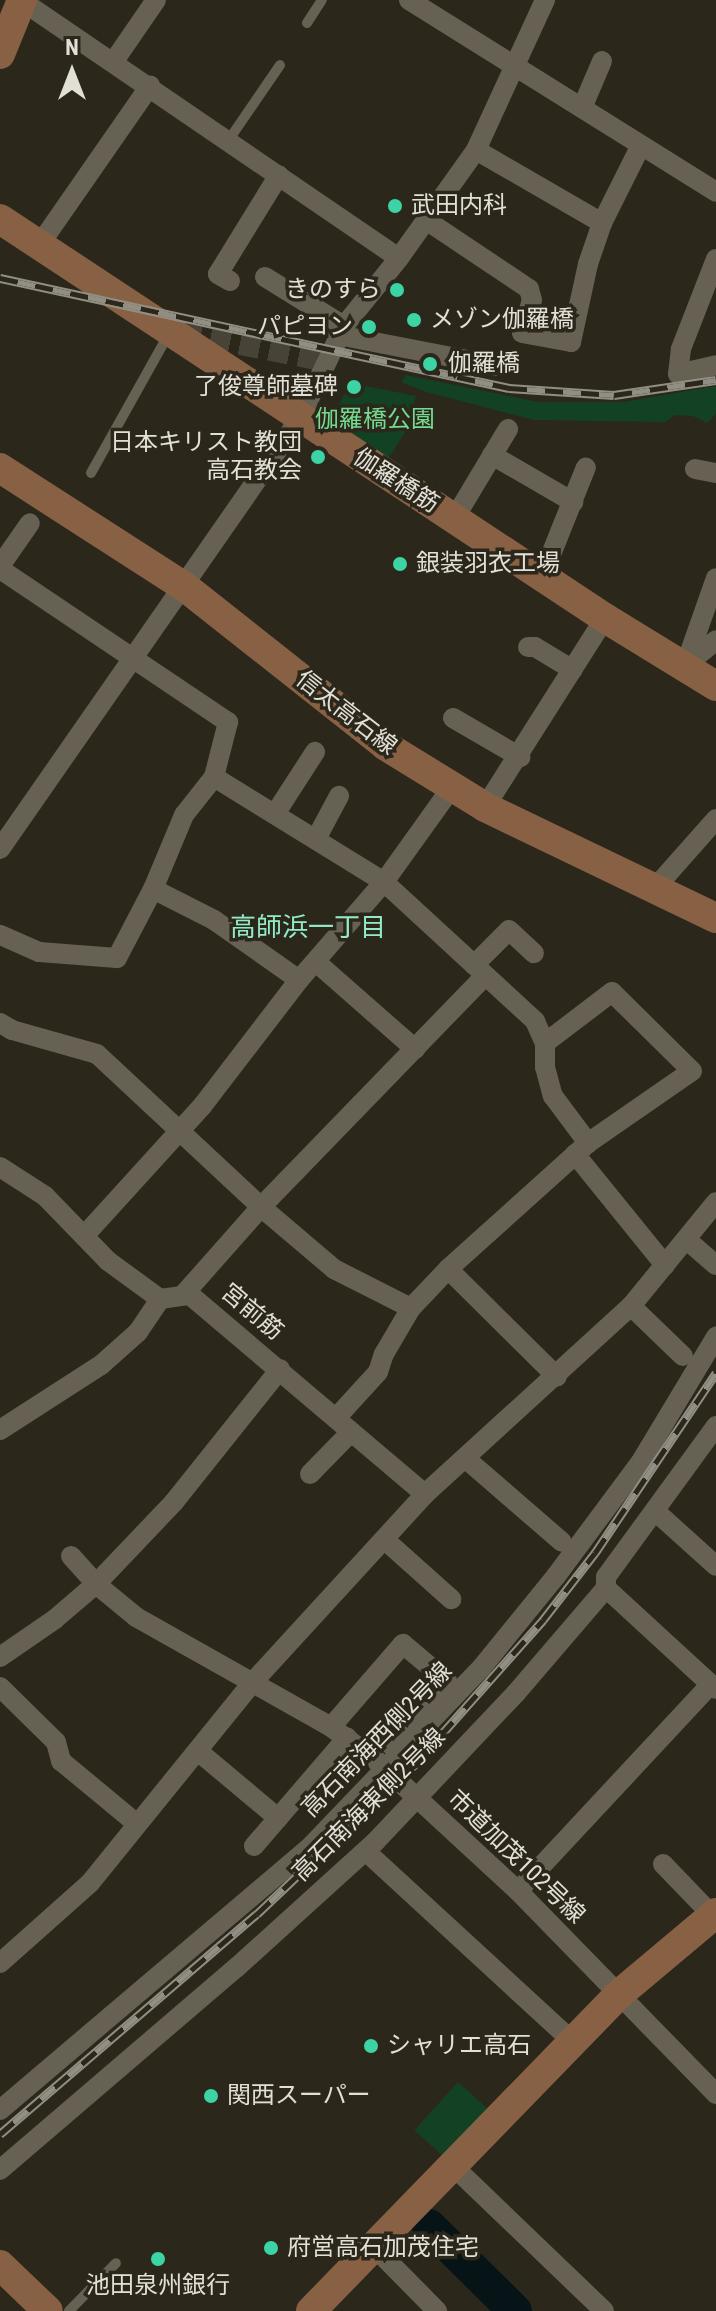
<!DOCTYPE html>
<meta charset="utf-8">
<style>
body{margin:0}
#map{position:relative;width:716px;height:2311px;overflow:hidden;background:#2c271b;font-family:"Roboto Condensed","Noto Sans JP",sans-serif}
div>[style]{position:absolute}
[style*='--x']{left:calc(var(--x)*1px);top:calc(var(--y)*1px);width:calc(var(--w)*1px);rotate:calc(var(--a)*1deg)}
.green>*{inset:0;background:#124223;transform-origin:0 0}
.river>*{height:34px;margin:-17px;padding:0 17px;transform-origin:17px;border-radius:17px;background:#061418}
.street-tunnel>*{height:20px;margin-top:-10px;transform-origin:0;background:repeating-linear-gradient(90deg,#474337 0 20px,transparent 0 30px)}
.lane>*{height:10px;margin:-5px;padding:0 5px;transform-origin:5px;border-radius:5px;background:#666153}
.street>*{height:20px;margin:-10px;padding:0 10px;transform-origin:10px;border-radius:10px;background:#666153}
.secondary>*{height:30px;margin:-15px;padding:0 15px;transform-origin:15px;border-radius:15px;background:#886145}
.rail>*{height:9px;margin-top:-4.5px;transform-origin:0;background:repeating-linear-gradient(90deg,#2c271b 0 18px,#918e84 0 36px);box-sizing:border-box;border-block:2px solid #918e84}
.dots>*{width:22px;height:22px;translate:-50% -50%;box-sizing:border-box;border:4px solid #2c271b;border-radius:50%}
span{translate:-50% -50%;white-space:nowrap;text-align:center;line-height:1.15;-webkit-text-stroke:7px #2c271b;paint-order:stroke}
.poi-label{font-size:24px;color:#e2dfd7}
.left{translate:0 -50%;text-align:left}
.right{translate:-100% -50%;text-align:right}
.park-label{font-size:24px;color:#75da91}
.street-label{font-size:24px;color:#e2dfd7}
.neighbourhood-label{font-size:26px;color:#92ebc8}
.north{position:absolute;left:32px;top:32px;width:80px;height:80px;-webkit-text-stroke:6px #2c271b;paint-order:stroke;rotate:0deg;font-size:22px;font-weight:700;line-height:32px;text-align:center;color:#e2dfd7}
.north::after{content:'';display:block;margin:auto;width:28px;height:36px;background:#e2dfd7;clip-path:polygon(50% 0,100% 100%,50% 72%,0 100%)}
</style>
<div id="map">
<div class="green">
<div style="clip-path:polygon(406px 375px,538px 402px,624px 402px,716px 386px,716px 414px,707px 423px,693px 416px,675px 415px,665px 422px,534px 420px,426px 392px,401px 382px)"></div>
<div style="clip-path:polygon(350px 383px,416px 396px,406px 431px,386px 462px,329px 424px)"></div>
<div style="left:458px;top:2082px;width:40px;height:65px;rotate:42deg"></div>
</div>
<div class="river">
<div style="--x:429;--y:2226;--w:121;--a:44.7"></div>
</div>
<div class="street-tunnel">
<div style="--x:181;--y:333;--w:148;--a:11.3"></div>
</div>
<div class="lane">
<div style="--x:307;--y:23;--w:27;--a:-57"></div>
<div style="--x:228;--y:141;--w:92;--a:-55.6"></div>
<div style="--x:91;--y:473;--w:158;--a:-60.8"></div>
<div style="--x:69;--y:2311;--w:67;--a:-45.6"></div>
</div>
<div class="street">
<div style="--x:409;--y:0;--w:362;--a:32"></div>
<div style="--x:22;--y:1;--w:456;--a:34.3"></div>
<div style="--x:114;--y:61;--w:74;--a:-55.5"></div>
<div style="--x:582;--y:108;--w:51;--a:-66.9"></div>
<div style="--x:476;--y:150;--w:146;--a:30.1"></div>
<div style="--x:426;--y:220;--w:124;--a:33.8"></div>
<div style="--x:529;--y:289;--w:11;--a:75"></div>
<div style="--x:532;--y:300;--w:34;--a:107"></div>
<div style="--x:522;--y:333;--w:50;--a:10.4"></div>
<div style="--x:571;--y:342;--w:80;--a:-77.7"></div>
<div style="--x:588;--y:264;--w:43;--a:-71.1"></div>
<div style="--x:602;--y:223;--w:87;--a:-63.4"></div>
<div style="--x:40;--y:244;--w:193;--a:-55.2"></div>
<div style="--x:716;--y:259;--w:97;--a:111.3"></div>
<div style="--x:681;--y:349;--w:25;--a:97"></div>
<div style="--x:678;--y:374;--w:39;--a:-13"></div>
<div style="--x:265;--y:277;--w:93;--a:31.8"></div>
<div style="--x:230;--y:281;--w:14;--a:-150"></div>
<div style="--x:218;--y:274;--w:116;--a:-58.4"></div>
<div style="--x:338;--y:335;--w:162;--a:11"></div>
<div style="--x:492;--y:455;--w:94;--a:30.1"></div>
<div style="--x:695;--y:469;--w:21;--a:11"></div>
<div style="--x:454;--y:519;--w:105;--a:-59"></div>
<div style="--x:0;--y:566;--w:52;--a:-55.1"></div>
<div style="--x:0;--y:569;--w:275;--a:33.9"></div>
<div style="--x:228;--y:722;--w:57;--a:104.3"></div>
<div style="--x:214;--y:777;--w:48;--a:128.3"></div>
<div style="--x:184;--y:815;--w:80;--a:112.7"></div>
<div style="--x:153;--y:889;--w:78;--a:117.6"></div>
<div style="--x:117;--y:958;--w:78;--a:-175.6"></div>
<div style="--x:39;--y:952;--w:43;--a:-156.4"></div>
<div style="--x:542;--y:577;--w:118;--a:-68.2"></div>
<div style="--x:528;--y:647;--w:7;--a:0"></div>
<div style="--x:535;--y:647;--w:44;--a:31.2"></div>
<div style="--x:688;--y:663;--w:36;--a:-39"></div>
<div style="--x:685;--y:666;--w:93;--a:-70.6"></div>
<div style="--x:453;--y:718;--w:78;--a:30.2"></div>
<div style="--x:214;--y:777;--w:200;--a:31.7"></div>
<div style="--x:384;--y:882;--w:205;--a:42.6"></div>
<div style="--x:535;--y:1021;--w:24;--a:66"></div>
<div style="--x:545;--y:1043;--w:24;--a:90"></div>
<div style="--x:545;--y:1067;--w:30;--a:75"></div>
<div style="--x:553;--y:1096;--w:59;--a:53.3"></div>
<div style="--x:485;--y:807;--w:224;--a:-57.6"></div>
<div style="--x:275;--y:814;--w:74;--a:-57.2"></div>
<div style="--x:316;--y:839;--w:49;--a:-61.9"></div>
<div style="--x:0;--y:849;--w:525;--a:-55.16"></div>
<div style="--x:300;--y:418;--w:102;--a:-64.4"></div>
<div style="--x:344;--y:326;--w:87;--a:-51"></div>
<div style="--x:399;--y:258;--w:133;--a:-54.5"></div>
<div style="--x:476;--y:150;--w:165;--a:-65.3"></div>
<div style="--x:655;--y:888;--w:92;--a:-48.5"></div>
<div style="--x:153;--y:889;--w:68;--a:26.9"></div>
<div style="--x:214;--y:920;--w:104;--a:35.2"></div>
<div style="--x:316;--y:962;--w:132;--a:41.3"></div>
<div style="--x:474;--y:965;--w:49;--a:-45"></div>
<div style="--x:509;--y:930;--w:34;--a:43"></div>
<div style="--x:0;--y:1023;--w:14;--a:30"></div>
<div style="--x:12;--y:1030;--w:88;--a:15.8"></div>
<div style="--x:97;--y:1054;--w:224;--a:43"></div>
<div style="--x:261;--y:1207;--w:96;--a:40.3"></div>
<div style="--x:334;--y:1269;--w:86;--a:26.9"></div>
<div style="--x:575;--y:1154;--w:143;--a:51"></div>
<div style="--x:0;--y:1167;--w:54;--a:32.8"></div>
<div style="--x:45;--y:1196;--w:91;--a:45.9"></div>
<div style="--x:108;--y:1261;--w:64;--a:36.2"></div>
<div style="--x:160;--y:1299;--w:30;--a:-8"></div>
<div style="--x:190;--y:1295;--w:308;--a:40.3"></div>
<div style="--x:84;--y:1236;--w:177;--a:-47.7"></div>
<div style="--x:203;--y:1105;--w:158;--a:-52.5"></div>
<div style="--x:299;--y:980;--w:130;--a:-49.1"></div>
<div style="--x:384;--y:882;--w:117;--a:-54.4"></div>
<div style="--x:687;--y:1240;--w:38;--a:41"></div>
<div style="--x:448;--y:1269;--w:153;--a:44.7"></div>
<div style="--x:184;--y:1294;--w:116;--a:-48.5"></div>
<div style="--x:261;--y:1207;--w:320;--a:-45.9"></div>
<div style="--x:631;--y:1306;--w:72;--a:43.9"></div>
<div style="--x:336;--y:1418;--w:62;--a:-47.6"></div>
<div style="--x:378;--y:1372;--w:19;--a:-72"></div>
<div style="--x:384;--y:1354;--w:53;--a:-59.6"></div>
<div style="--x:411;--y:1308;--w:54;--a:-46.5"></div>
<div style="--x:448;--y:1269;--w:188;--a:-42"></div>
<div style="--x:588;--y:1143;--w:126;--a:-34.7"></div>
<div style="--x:692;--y:1071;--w:112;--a:-135.4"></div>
<div style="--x:612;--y:992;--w:84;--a:142.7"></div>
<div style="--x:0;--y:1430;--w:120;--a:-32.8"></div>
<div style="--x:101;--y:1365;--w:50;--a:-41.7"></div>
<div style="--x:138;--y:1332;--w:40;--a:-56"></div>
<div style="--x:465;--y:1458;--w:128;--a:40.9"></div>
<div style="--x:310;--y:1474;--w:59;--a:-45.7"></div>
<div style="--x:655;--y:1511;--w:82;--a:42"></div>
<div style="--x:385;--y:1540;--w:89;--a:41.8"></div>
<div style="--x:71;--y:1556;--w:38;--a:48"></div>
<div style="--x:96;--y:1584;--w:52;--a:39.5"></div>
<div style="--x:136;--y:1617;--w:224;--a:29.4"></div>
<div style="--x:331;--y:1727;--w:57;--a:36.5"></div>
<div style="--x:377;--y:1761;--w:192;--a:42.7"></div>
<div style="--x:518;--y:1891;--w:284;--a:45.7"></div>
<div style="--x:606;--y:1588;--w:149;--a:42.6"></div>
<div style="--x:0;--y:1657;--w:67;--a:-34.6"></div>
<div style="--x:55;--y:1619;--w:54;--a:-40.5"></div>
<div style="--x:96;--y:1584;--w:113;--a:-46.4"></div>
<div style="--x:174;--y:1502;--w:170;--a:-51.4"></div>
<div style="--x:0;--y:1687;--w:78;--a:44.5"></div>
<div style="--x:56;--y:1742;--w:20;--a:75"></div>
<div style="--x:61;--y:1761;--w:97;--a:39.6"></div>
<div style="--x:331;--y:1727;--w:110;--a:-49.1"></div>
<div style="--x:403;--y:1644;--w:57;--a:40.1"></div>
<div style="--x:447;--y:1681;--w:85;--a:131.2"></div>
<div style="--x:199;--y:1752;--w:103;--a:39.9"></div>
<div style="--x:254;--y:1846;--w:143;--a:-49.3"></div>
<div style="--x:372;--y:1857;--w:272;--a:42.6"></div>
<div style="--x:663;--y:1864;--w:71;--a:46.1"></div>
<div style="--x:518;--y:1891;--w:283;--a:-47"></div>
<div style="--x:0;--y:1963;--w:120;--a:-41.6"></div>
<div style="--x:90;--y:1883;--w:257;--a:-51"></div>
<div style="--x:252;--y:1683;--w:256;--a:-47.5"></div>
<div style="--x:425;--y:1494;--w:279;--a:-42.4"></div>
<div style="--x:631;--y:1306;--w:134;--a:-50.7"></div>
<div style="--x:0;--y:2110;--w:409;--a:-40.3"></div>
<div style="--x:312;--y:1845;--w:246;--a:-46.3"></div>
<div style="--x:482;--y:1667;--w:117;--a:-50.9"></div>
<div style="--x:556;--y:1576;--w:144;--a:-53.4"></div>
<div style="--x:642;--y:1460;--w:144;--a:-59"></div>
<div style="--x:453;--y:2166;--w:209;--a:43.8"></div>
<div style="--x:0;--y:2170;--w:311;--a:-40.6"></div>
<div style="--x:236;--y:1968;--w:189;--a:-42.2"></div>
<div style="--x:376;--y:1841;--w:204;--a:-46.6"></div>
<div style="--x:516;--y:1693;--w:138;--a:-49.4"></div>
<div style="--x:606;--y:1588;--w:11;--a:-90"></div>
<div style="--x:606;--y:1577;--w:187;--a:-53.9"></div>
<div style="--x:372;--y:2245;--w:93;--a:45.4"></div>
</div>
<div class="secondary">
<div style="--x:0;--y:54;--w:58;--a:-67.8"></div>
<div style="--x:0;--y:219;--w:725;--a:33.41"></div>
<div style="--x:605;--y:618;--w:130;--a:31.5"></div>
<div style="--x:0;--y:468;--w:220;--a:32.8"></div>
<div style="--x:185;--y:587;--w:256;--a:38.3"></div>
<div style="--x:386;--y:746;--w:116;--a:31.6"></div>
<div style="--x:485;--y:807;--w:256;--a:25.7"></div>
<div style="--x:0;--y:2265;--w:66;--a:43.8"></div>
<div style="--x:311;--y:2311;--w:439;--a:-45.8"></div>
<div style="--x:617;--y:1996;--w:129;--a:-40"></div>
</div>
<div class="rail">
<div style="--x:0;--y:278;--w:521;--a:12.19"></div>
<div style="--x:509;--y:388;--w:105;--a:3.8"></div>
<div style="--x:614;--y:395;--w:103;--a:-8.4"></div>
<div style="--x:0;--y:2134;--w:338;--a:-40.6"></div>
<div style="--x:257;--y:1914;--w:221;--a:-43.5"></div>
<div style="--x:417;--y:1762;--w:190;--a:-48.4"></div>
<div style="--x:543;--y:1620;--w:85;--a:-52.2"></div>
<div style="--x:595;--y:1553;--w:217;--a:-56.1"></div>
</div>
<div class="dots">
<div style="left:395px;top:206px;background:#3cd4a4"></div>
<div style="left:397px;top:290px;background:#3cd4a4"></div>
<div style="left:414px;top:320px;background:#3cd4a4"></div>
<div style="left:369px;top:327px;background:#3cd4a4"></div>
<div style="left:430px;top:364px;background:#3cd4a4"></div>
<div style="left:354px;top:387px;background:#3cd4a4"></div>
<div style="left:318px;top:457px;background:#3cd4a4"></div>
<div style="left:400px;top:564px;background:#3cd4a4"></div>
<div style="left:371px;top:2046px;background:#3cd4a4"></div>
<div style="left:211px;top:2096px;background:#3cd4a4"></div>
<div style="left:271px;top:2248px;background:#3cd4a4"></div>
<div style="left:158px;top:2259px;background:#3cd4a4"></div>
</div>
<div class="poi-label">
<span class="left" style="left:411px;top:206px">武田内科</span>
<span class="right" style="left:381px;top:290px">きのすら</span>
<span class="left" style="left:430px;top:320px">メゾン伽羅橋</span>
<span class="right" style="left:353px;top:327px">パピヨン</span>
<span class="left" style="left:448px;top:364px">伽羅橋</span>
<span class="right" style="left:338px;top:387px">了俊尊師墓碑</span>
<span class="right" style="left:302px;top:457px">日本キリスト教団<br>高石教会</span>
<span class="left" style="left:416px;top:564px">銀装羽衣工場</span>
<span class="left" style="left:387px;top:2046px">シャリエ高石</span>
<span class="left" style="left:227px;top:2096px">関西スーパー</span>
<span class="left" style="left:287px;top:2248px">府営高石加茂住宅</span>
<span style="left:158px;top:2286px">池田泉州銀行</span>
</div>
<div class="park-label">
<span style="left:375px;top:420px">伽羅橋公園</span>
</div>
<div class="street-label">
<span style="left:396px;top:481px;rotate:33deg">伽羅橋筋</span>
<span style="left:346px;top:713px;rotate:38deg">信太高石線</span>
<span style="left:252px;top:1312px;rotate:40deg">宮前筋</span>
<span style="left:377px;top:1740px;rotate:-46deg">高石南海西側2号線</span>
<span style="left:369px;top:1805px;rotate:-45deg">高石南海東側2号線</span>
<span style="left:516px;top:1857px;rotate:44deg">市道加茂102号線</span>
</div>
<div class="neighbourhood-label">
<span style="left:308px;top:928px">高師浜一丁目</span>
</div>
<div class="north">N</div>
</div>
